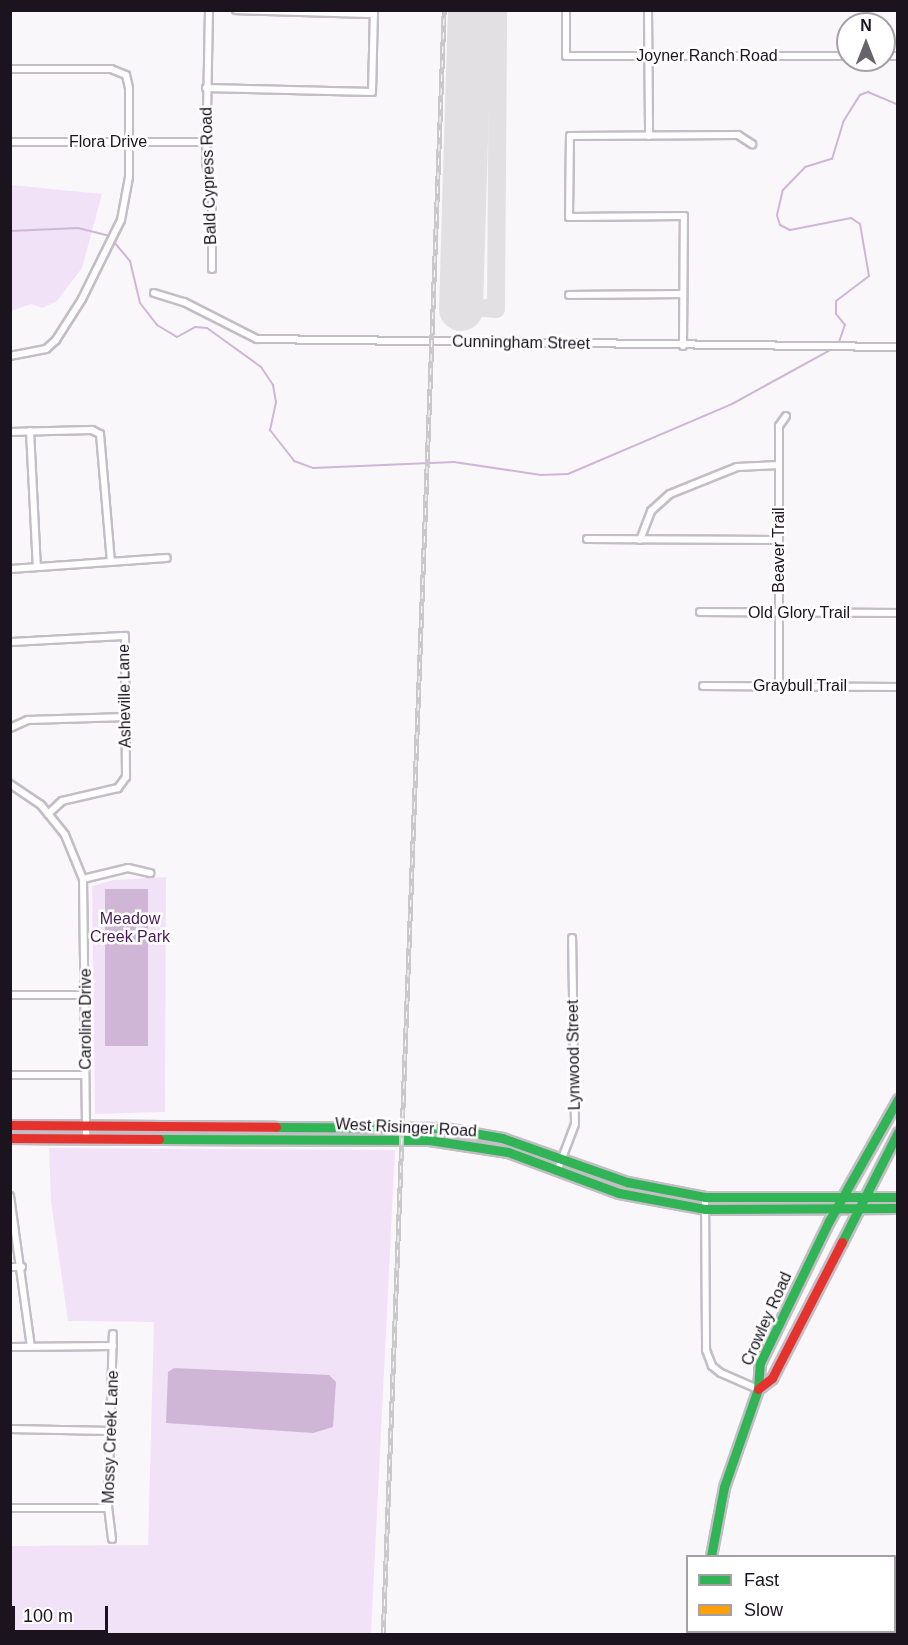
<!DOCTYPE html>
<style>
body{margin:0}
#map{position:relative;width:908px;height:1645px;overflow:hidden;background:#faf7fb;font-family:Arial,sans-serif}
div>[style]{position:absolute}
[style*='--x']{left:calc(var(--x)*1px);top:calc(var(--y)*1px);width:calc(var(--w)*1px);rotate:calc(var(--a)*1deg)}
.green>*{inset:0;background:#f2e2f7}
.water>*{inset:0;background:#cfb6d7;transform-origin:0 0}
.stream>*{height:2px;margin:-1px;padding:0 1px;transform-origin:1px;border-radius:1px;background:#cfb6d7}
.taxiway>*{height:18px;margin:-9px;padding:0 9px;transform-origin:9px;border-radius:9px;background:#e2e0e2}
.runway>*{height:44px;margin:-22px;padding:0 22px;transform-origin:22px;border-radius:22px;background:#e2e0e2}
.roads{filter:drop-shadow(2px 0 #c3bdc5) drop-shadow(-2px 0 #c3bdc5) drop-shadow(0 2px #c3bdc5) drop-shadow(0 -2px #c3bdc5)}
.street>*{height:6px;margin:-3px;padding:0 3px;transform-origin:3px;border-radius:3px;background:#fefefe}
.fast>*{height:9px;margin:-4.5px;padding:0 4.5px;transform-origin:4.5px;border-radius:4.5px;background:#30b455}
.slow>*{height:9px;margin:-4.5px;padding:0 4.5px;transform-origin:4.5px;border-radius:4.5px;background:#ff9f0a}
.jam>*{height:9px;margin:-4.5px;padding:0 4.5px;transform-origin:4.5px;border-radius:4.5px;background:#e5322d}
.rail>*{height:4.5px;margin-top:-2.25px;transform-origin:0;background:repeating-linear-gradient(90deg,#fff 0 7px,#cac8ca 0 14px);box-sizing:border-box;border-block:2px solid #cac8ca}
span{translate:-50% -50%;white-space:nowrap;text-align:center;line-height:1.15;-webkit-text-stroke:5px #fff;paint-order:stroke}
.street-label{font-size:16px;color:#1b131e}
.park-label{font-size:16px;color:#471c54}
.frame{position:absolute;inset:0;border:12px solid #1b131e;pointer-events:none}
.legend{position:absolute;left:686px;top:1555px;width:210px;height:78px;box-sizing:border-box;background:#fff;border:2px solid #a4a1a5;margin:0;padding:8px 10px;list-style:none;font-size:18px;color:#1b131e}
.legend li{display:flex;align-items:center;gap:12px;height:30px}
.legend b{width:30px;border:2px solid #a4a1a5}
.north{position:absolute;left:836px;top:12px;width:60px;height:60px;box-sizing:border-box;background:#fff;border:2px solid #a4a1a5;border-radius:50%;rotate:0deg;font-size:16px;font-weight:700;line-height:24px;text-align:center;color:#1b131e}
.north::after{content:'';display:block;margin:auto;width:21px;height:27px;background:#69636b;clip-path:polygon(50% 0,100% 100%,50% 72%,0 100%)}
.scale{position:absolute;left:12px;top:1606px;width:96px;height:27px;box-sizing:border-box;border:3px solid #1b131e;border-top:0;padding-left:8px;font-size:18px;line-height:21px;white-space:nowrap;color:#1b131e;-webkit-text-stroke:4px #fff;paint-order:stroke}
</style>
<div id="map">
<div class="green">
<div style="clip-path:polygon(11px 185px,102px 194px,82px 268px,57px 301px,42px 308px,31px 304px,11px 311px)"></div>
<div style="clip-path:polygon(166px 877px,165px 1112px,95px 1114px,92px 886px,114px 880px)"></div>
<div style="clip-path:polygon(49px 1148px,395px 1150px,371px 1634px,11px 1634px,11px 1546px,148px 1545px,154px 1322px,68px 1321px,51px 1201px)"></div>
</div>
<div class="water">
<div style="left:105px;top:889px;width:43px;height:157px"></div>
<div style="clip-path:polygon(174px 1368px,329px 1375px,336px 1382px,333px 1427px,313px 1433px,166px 1423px,168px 1372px)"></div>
</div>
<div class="stream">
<div style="--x:10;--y:231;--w:68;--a:-2.5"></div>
<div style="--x:78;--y:228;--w:32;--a:14"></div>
<div style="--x:109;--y:236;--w:33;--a:50"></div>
<div style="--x:130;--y:261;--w:43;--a:76.6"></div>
<div style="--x:140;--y:303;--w:28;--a:52"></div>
<div style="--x:157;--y:325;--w:23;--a:31"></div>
<div style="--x:177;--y:337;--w:21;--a:-29"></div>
<div style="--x:195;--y:327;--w:12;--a:5"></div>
<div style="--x:207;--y:328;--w:67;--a:35.8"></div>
<div style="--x:261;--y:367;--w:22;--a:56"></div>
<div style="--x:273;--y:385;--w:17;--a:80"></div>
<div style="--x:276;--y:402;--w:29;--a:102"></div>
<div style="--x:270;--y:430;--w:39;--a:52"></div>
<div style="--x:294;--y:461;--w:20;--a:20"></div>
<div style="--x:313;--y:468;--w:141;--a:-2.4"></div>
<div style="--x:454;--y:462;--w:88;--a:8.5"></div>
<div style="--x:541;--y:475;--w:27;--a:-2"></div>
<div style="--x:568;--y:474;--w:178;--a:-23.1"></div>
<div style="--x:732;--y:404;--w:114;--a:-28.8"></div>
<div style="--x:839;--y:342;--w:18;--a:-71"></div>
<div style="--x:845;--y:325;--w:14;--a:-129"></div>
<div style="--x:836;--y:314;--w:13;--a:-90"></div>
<div style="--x:836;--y:301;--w:41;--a:-37.1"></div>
<div style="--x:869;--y:276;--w:53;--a:-99.8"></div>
<div style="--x:860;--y:224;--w:11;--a:-146"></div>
<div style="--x:851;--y:218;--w:62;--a:168.9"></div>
<div style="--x:790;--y:230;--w:11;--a:-153"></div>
<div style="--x:780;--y:225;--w:10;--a:-107"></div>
<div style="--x:777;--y:215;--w:26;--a:-77"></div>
<div style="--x:783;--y:190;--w:32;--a:-46"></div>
<div style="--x:805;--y:167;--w:28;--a:-17"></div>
<div style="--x:832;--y:159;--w:39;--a:-73"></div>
<div style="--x:843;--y:122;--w:32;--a:-58"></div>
<div style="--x:860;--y:95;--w:9;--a:-21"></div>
<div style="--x:868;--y:92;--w:33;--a:23"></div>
</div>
<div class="taxiway">
<div style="--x:468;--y:71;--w:29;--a:0"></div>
<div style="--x:461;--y:307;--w:35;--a:3"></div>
<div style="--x:496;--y:309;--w:299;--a:-89.6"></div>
</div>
<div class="runway">
<div style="--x:461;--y:309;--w:299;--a:-88.3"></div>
</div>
<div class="roads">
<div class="street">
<div style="--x:209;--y:10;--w:152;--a:91.1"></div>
<div style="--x:206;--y:162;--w:34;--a:80"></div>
<div style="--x:212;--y:195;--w:74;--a:90"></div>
<div style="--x:236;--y:10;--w:138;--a:1.7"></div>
<div style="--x:566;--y:10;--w:46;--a:90"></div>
<div style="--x:566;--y:56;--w:282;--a:0"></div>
<div style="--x:648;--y:10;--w:126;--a:89.5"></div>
<div style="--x:884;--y:56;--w:14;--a:0"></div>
<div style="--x:10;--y:69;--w:101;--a:0"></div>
<div style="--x:111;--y:69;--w:16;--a:22"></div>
<div style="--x:126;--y:75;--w:13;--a:77"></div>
<div style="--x:129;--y:88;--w:89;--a:90"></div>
<div style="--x:129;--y:177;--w:44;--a:100.5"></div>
<div style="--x:121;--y:220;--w:88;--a:116.3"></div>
<div style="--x:82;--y:299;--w:49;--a:122.4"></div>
<div style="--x:56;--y:340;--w:13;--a:138"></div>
<div style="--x:46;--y:349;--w:37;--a:169"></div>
<div style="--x:206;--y:88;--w:166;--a:1.4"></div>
<div style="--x:372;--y:92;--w:82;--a:-88.6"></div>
<div style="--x:10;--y:142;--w:195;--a:0"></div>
<div style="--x:154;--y:293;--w:31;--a:17"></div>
<div style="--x:184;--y:302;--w:82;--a:26.9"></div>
<div style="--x:257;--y:339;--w:641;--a:0.72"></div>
<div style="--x:569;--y:295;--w:114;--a:-0.5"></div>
<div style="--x:683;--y:346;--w:130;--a:-89.6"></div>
<div style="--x:684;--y:216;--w:115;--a:179.5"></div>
<div style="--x:569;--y:217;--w:81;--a:-89.3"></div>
<div style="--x:570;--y:136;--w:168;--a:-0.3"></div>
<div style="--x:738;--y:135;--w:17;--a:33"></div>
<div style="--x:30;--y:431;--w:136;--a:87.1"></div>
<div style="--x:10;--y:432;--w:82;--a:-1.4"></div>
<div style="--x:92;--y:430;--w:9;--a:27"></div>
<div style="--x:100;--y:434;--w:128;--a:85.1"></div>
<div style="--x:587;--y:539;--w:192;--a:0.3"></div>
<div style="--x:640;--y:540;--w:31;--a:-69"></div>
<div style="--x:651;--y:511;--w:25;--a:-42"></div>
<div style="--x:670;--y:494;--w:72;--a:-21.9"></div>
<div style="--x:737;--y:467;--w:42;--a:-2.7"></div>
<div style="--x:10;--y:569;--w:157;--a:-4"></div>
<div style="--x:700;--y:612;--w:198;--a:0.3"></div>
<div style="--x:10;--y:642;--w:115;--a:-3"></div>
<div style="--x:125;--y:636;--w:141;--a:89.6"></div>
<div style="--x:126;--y:777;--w:14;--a:126"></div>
<div style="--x:118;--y:788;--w:57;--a:166.9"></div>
<div style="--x:62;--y:801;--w:19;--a:137"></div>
<div style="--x:703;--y:686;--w:195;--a:0.3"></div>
<div style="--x:779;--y:686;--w:260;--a:-90"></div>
<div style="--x:779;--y:426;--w:12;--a:-55"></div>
<div style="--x:10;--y:728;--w:20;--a:-24"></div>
<div style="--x:28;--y:720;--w:98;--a:-1.8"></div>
<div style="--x:10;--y:784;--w:37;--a:34"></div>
<div style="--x:41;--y:805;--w:38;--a:51"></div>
<div style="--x:65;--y:835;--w:48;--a:67.8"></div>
<div style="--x:83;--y:879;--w:258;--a:89.3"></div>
<div style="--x:83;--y:879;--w:46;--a:-13.7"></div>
<div style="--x:128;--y:868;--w:23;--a:13"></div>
<div style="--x:10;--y:995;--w:76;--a:0"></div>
<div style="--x:10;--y:1075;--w:75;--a:0"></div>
<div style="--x:558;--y:1169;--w:48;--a:-69.3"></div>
<div style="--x:575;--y:1124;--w:186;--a:-90.9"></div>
<div style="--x:10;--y:1196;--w:152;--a:82.1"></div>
<div style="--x:705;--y:1197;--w:153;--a:89.6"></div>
<div style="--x:706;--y:1350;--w:17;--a:69"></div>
<div style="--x:712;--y:1366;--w:11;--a:38"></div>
<div style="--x:721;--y:1373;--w:40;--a:23.4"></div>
<div style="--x:10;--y:1267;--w:12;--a:0"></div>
<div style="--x:10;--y:1347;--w:103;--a:-0.6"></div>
<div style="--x:10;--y:1429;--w:101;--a:1.1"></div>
<div style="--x:10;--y:1508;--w:98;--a:0"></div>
<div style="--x:112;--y:1539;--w:31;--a:-97"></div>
<div style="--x:108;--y:1508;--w:174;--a:-88.4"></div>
</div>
<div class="fast">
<div style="--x:276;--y:1127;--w:168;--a:0.3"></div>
<div style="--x:444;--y:1128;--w:59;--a:9.8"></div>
<div style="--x:502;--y:1138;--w:133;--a:19.4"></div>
<div style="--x:627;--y:1182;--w:79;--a:10.9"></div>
<div style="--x:705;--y:1197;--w:193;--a:0"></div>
<div style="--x:159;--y:1139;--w:270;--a:0.2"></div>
<div style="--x:429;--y:1140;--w:80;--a:8.6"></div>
<div style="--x:508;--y:1152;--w:118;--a:20.3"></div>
<div style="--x:619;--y:1193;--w:87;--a:10.5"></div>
<div style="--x:705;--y:1209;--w:193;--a:-0.3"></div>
<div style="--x:842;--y:1242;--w:123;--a:-63"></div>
<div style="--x:711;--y:1556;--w:70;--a:-79.3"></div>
<div style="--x:724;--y:1487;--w:104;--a:-70.9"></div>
<div style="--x:758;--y:1389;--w:26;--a:-86"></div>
<div style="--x:760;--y:1363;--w:158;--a:-64.1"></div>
<div style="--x:829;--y:1221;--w:140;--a:-60.5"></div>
</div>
<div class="slow">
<div style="--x:703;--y:1634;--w:2;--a:-63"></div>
</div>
<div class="jam">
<div style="--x:10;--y:1125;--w:266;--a:0.4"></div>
<div style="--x:10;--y:1138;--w:149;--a:0.4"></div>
<div style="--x:758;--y:1389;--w:18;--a:-38"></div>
<div style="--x:772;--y:1378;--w:153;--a:-62.8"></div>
</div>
</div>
<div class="rail">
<div style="--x:383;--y:1634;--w:1625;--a:-87.85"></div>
</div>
<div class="street-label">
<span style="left:707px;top:56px">Joyner Ranch Road</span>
<span style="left:108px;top:142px">Flora Drive</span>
<span style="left:209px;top:176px;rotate:-92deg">Bald Cypress Road</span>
<span style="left:521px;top:343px;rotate:1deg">Cunningham Street</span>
<span style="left:779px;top:550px;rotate:-90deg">Beaver Trail</span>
<span style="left:799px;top:613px">Old Glory Trail</span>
<span style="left:800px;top:686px">Graybull Trail</span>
<span style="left:125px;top:696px;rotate:-91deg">Asheville Lane</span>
<span style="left:86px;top:1019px;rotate:-90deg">Carolina Drive</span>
<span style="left:574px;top:1055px;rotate:-91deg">Lynwood Street</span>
<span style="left:406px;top:1128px;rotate:3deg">West Risinger Road</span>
<span style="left:767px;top:1319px;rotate:-66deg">Crowley Road</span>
<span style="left:111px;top:1437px;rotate:-88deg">Mossy Creek Lane</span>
</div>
<div class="park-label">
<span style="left:130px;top:928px">Meadow<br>Creek Park</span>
</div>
<div class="frame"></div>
<ul class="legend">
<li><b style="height:8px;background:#30b455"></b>Fast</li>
<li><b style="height:8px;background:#ff9f0a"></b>Slow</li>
</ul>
<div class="north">N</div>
<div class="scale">100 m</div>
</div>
